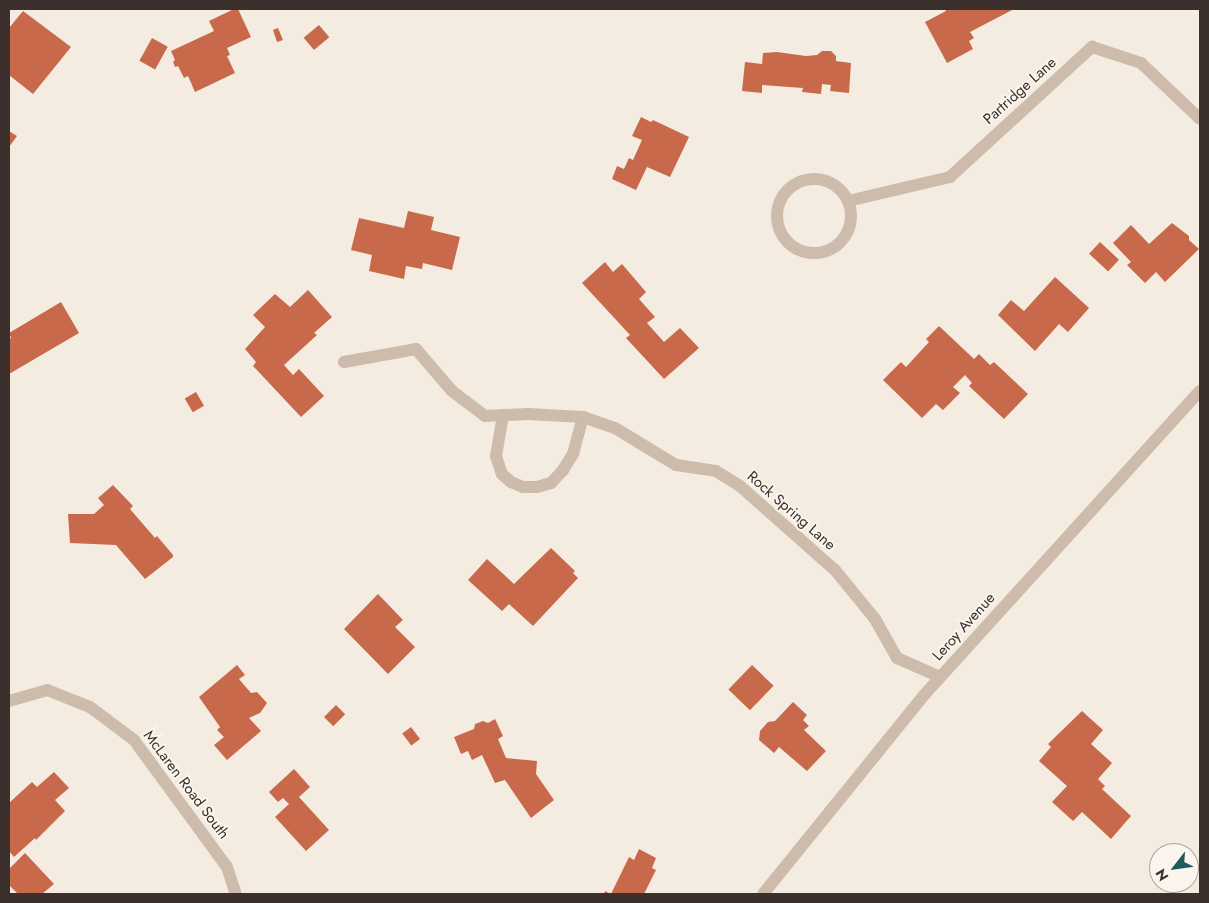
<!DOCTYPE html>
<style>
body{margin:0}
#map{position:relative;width:1209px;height:903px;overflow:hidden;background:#f4ebe1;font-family:Jost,sans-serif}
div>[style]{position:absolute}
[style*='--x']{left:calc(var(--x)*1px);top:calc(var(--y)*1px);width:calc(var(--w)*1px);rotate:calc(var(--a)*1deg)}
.building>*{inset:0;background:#c8694b;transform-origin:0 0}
.service>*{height:12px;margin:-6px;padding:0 6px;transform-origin:6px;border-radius:6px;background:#cdbbac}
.minor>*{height:12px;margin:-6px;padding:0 6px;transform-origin:6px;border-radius:6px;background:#cdbbac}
.minor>.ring{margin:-6px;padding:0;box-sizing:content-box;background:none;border:12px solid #cdbbac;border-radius:50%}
.tertiary>*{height:12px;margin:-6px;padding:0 6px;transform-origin:6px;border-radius:6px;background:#cdbbac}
span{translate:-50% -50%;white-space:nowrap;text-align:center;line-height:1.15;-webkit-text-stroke:4px #fbf5ee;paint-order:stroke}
.street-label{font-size:15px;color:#3b302b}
.frame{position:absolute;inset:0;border:10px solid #3b302b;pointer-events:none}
.north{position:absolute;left:1149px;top:843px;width:50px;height:50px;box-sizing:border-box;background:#fbf5ee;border:1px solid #aea6a0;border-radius:50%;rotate:240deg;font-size:14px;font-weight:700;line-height:20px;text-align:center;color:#3b302b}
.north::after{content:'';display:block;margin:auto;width:18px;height:22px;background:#1f5a5e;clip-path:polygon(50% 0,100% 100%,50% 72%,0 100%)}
</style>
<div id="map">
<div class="building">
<div style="clip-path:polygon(234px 9px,238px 9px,251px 37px,227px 48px,230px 55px,227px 56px,235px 73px,195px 92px,188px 76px,184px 78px,178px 66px,175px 67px,173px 62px,175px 60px,171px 51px,214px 31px,209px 21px)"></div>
<div style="clip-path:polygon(945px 9px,1014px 9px,970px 32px,974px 38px,969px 41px,973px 49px,947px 63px,925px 22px,946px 11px)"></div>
<div style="clip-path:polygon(23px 11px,71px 47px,33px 94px,9px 75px,9px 28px)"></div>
<div style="left:319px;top:25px;width:16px;height:20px;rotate:50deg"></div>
<div style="clip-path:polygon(278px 28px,283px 40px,277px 42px,273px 30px)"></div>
<div style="left:152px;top:38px;width:18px;height:26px;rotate:29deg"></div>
<div style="clip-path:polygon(822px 51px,831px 51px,836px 56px,836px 61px,851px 63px,849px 93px,830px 91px,831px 85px,822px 84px,821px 94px,802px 92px,803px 88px,762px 85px,762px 93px,742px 91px,745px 62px,762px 64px,763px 53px,777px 52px,806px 56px,817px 55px)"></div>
<div style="clip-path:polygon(641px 117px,651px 122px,653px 120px,689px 137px,670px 177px,647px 167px,636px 190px,612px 179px,617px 166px,624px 169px,629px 158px,633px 160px,642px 140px,632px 136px)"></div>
<div style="clip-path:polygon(9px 131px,17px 136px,9px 147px)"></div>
<div style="clip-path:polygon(408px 211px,434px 217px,431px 230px,460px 237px,452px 270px,423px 263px,422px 269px,406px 266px,404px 279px,369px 271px,372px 255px,351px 250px,359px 218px,404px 228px)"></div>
<div style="clip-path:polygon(1172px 223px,1189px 236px,1189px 240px,1199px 249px,1165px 282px,1156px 272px,1145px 283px,1127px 265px,1131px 262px,1113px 243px,1131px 225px,1149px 244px)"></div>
<div style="left:1100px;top:242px;width:26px;height:16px;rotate:43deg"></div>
<div style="clip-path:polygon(605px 262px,613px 272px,622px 264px,646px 292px,639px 299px,655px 317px,647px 323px,664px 342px,680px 328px,699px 348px,664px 379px,626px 338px,630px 335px,582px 283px)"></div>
<div style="clip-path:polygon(1055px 277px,1089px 308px,1068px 332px,1059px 324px,1035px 351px,998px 315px,1011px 300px,1024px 311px)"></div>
<div style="clip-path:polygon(308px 290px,332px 317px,314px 333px,317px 335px,284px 365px,293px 375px,299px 369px,324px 396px,301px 417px,253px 366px,256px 362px,245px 349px,265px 327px,253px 315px,275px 294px,290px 307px)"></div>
<div style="clip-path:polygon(61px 302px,79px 333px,9px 374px,9px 340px,11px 338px,9px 333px)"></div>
<div style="clip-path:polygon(939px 326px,974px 359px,979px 354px,990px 365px,994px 362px,1028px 394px,1004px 419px,969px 386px,972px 383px,965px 375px,953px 387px,960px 393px,943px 410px,936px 404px,922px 418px,883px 380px,901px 362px,906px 367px,929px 342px,926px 339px)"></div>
<div style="left:196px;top:392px;width:16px;height:13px;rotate:60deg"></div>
<div style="clip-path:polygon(113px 485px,133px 506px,130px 509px,155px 538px,157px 536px,173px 555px,173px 557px,145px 579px,116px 545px,70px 543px,68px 514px,94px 514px,104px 505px,98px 498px)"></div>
<div style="clip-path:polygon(551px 548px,575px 571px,573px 573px,578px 578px,533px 626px,509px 604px,502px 611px,468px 580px,487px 559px,514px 584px)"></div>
<div style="clip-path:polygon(378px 594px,403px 620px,395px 627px,415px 647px,388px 674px,344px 629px)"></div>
<div style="clip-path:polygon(237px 665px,245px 675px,239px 679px,251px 693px,257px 692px,267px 703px,260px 713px,249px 718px,261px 731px,227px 760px,214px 745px,224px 737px,217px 730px,220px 727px,199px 697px)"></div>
<div style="left:752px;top:665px;width:30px;height:34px;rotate:44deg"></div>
<div style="clip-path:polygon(793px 702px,807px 715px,803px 720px,809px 726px,804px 730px,826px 751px,807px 771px,779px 747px,774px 753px,759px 740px,760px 731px,768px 722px,775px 721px)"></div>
<div style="left:336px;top:705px;width:13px;height:17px;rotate:45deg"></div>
<div style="clip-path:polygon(1082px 711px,1103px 730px,1091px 744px,1112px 763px,1098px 779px,1105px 786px,1102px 789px,1131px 816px,1111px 839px,1082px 812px,1073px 821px,1052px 802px,1067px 786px,1039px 761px,1051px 747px,1048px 744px)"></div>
<div style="clip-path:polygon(495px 719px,503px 736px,498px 739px,506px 758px,537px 761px,536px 774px,554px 800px,531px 818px,505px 780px,495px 783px,482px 755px,472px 760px,468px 751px,461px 754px,454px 737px,474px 729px,475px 724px,483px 721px,488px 723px)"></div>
<div style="left:411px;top:727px;width:15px;height:11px;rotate:53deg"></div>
<div style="clip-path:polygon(294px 769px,310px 787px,299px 797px,329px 830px,306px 851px,275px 817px,289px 804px,283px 798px,278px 802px,269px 792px)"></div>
<div style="clip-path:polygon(54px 772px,69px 788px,55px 800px,65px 811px,36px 840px,35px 838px,14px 857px,9px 851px,9px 803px,32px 782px,37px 787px)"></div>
<div style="clip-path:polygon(639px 849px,656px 858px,652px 868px,656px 870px,644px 894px,604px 894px,605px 891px,611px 894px,629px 857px,634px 860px)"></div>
<div style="clip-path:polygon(25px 853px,54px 884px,42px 894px,18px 894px,9px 885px,9px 869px)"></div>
</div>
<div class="service">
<div style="--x:503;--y:415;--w:42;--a:99.7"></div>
<div style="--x:496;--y:456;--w:19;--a:72"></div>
<div style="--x:502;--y:474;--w:12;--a:42"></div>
<div style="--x:511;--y:482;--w:13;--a:23"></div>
<div style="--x:523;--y:487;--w:14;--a:0"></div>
<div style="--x:537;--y:487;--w:15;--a:-16"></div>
<div style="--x:551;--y:483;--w:18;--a:-47"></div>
<div style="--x:563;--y:470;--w:19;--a:-58"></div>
<div style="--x:573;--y:454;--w:38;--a:-75"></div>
</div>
<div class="minor">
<div class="ring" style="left:777px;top:179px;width:62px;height:62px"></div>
<div style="--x:848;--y:201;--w:105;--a:-13.2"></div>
<div style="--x:950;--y:177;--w:193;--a:-42.5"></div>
<div style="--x:1092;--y:47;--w:52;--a:18.1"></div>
<div style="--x:1141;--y:63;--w:81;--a:43.5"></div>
<div style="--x:344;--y:362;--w:73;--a:-10.2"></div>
<div style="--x:416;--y:349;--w:55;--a:49.4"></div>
<div style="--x:452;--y:391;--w:41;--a:37.1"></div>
<div style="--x:485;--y:416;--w:43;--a:-2.7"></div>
<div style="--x:528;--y:414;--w:55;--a:3.1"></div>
<div style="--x:583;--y:417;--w:34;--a:19"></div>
<div style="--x:615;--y:428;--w:71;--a:31.2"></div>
<div style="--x:676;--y:465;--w:40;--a:8.5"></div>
<div style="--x:716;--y:471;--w:28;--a:32"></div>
<div style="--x:740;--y:486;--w:127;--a:41.5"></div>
<div style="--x:835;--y:570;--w:63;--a:50.8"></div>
<div style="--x:875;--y:619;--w:45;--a:60.6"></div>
<div style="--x:897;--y:658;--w:47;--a:23.8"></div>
<div style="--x:9;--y:701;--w:40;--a:-16"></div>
<div style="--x:47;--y:690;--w:46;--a:21.6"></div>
<div style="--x:90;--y:707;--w:55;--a:36.9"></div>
<div style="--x:134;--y:740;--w:157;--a:53.8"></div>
<div style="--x:227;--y:867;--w:28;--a:72"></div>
</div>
<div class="tertiary">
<div style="--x:763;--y:894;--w:257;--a:-51"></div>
<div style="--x:925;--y:694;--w:409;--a:-47.8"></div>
</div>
<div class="street-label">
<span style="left:1020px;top:91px;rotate:-42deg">Partridge Lane</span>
<span style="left:791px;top:511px;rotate:41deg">Rock Spring Lane</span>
<span style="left:964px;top:627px;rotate:-48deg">Leroy Avenue</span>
<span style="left:186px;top:785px;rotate:53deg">McLaren Road South</span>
</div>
<div class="frame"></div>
<div class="north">N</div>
</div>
